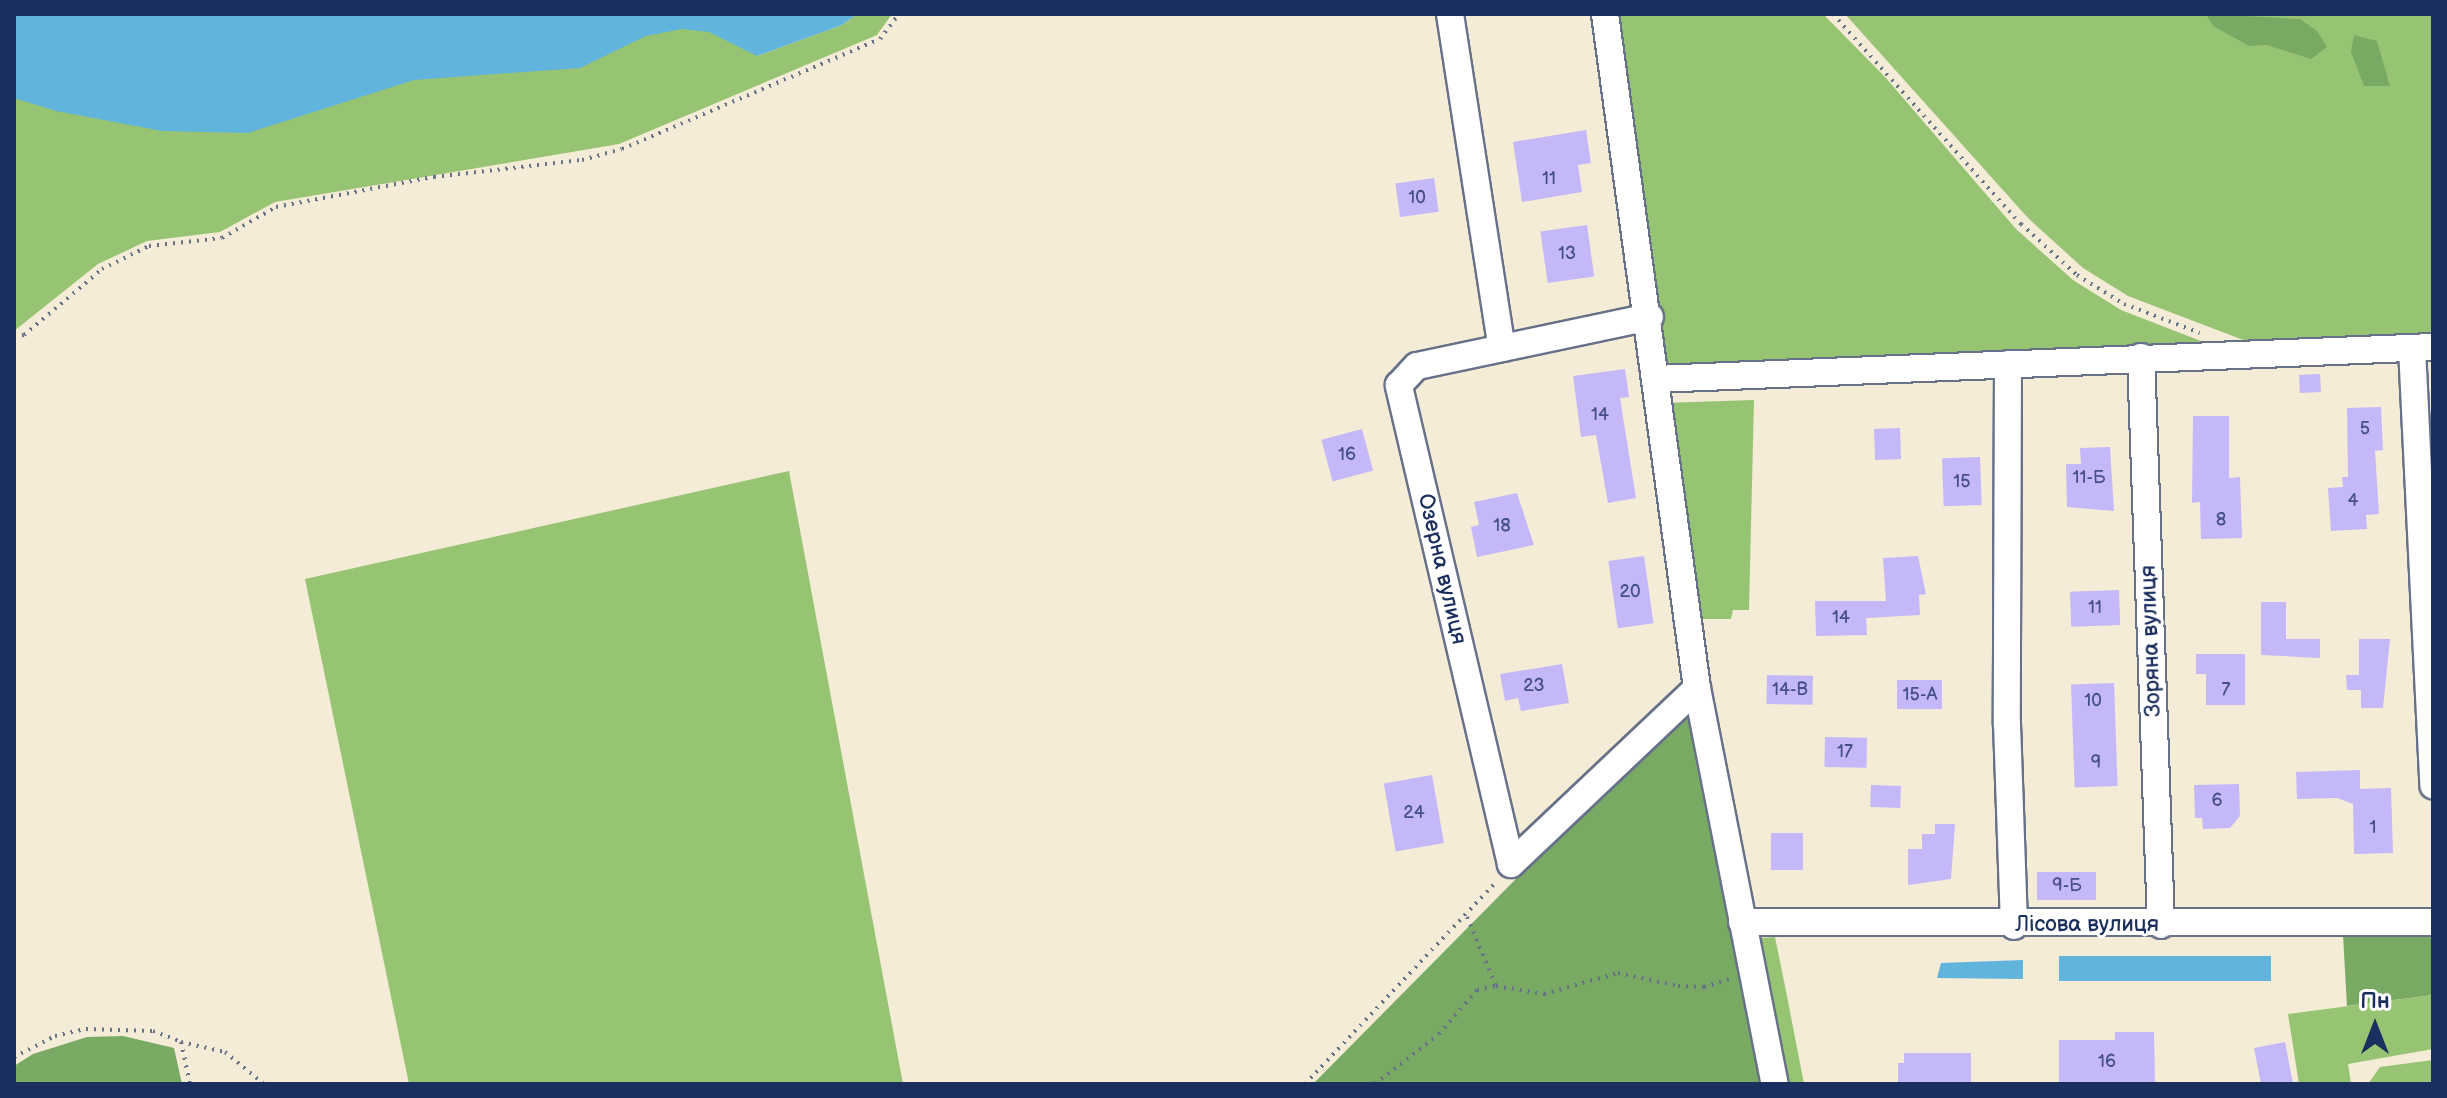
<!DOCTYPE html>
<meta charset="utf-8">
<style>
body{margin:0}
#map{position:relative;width:2447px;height:1098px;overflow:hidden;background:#f4ecd7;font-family:"Balsamiq Sans",sans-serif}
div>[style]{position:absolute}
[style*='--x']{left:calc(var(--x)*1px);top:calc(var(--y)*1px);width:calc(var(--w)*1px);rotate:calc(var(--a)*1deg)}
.green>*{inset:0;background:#97c472}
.forest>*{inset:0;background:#79aa64}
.water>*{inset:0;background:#61b5dd;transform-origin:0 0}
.building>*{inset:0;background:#c4b8f9;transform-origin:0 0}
.path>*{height:4px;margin-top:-2px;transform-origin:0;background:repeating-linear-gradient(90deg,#677188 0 2px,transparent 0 8px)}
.roads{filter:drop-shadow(2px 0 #677188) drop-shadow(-2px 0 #677188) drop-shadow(0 2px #677188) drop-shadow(0 -2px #677188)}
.minor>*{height:26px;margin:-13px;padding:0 13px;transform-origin:13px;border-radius:13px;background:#fff}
span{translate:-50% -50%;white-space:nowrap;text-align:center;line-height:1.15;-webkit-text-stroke:6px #fff;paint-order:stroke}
.number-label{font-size:18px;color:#455185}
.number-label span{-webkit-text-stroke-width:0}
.street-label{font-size:22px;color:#1b2f5e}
.frame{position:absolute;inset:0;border:16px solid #1b2f5e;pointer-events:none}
.north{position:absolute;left:2335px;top:986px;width:80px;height:80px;-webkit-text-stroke:6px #fff;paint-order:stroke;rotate:0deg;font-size:22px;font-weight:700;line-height:32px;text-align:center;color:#1b2f5e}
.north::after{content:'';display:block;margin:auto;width:28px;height:36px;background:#1b2f5e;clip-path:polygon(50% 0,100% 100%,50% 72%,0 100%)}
</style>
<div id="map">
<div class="green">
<div style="clip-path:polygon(742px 14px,757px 56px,842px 25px,857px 14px,892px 14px,877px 35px,619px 144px,275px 202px,220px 232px,147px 241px,98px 264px,14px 331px,14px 27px)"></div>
<div style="clip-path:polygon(1619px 14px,1823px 14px,1885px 77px,2016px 229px,2073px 280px,2121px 310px,2219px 348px,1662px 370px,1653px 254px)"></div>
<div style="clip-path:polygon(1845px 14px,2433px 14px,2433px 339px,2259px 346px,2128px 296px,2083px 268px,2028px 218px)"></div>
<div style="clip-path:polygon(1754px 400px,1749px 610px,1733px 610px,1731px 619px,1698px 619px,1662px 403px)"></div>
<div style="clip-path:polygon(789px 471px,903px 1084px,409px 1084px,305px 579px)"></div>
<div style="clip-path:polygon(1775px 937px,1786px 991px,1804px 1084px,1783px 1084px,1755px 945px,1761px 938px)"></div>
<div style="clip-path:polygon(2433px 995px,2433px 1049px,2348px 1064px,2351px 1084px,2299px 1084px,2288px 1014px)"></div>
<div style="clip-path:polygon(2433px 1060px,2433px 1084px,2368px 1084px,2380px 1067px)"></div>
</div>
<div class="forest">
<div style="clip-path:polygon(2206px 14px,2300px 19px,2317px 31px,2327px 47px,2311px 59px,2267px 45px,2249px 46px,2213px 26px)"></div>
<div style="clip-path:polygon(2354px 35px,2377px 41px,2390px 86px,2364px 86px,2351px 52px)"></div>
<div style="clip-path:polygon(1693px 700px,1767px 1084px,1313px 1084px)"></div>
<div style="clip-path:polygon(2343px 935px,2433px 935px,2433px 995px,2347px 1006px)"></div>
<div style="clip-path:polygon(123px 1036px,174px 1048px,182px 1084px,14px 1084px,14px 1066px,33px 1054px,87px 1037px)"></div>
</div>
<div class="water">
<div style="clip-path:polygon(14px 14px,857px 14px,842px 25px,757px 56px,709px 32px,682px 29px,646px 36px,580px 68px,414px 80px,248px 133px,162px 131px,56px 111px,14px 98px)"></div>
<div style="left:2059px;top:956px;width:212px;height:25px"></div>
<div style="clip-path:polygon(2023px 960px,2023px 979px,1937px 978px,1941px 963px)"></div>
</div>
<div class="building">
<div style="clip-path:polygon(1586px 130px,1591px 163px,1578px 165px,1582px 192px,1522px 202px,1513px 142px)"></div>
<div style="left:1434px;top:178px;width:34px;height:39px;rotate:82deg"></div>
<div style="left:1587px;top:225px;width:52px;height:47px;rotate:82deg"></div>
<div style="clip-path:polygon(1625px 369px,1629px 397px,1620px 398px,1636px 498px,1608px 503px,1596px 435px,1581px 437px,1573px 376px)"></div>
<div style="left:2320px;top:374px;width:18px;height:21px;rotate:87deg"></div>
<div style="clip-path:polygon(2381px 407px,2383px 450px,2375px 451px,2379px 514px,2366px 515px,2367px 529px,2331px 531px,2328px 488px,2343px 487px,2342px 477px,2348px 477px,2347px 408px)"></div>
<div style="clip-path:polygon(2193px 416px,2229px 416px,2229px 478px,2240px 477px,2242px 538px,2201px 539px,2200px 502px,2192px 503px)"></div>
<div style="left:1900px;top:428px;width:31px;height:26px;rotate:88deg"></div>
<div style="left:1362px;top:429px;width:43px;height:42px;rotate:75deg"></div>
<div style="clip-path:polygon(2110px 447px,2114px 511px,2067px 507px,2066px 464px,2081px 464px,2080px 448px)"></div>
<div style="left:1980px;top:457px;width:48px;height:38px;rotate:88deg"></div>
<div style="clip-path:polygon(1517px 493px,1534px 545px,1477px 557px,1471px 527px,1479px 525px,1474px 502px)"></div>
<div style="left:1644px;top:556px;width:68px;height:36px;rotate:82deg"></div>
<div style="clip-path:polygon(1918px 556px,1926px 594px,1919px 595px,1920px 615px,1866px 618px,1867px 635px,1816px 636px,1815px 601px,1886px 601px,1883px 558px)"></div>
<div style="left:2119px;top:590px;width:35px;height:49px;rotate:88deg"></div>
<div style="clip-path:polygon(2261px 602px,2286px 602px,2286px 639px,2320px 639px,2320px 658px,2261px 655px)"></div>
<div style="clip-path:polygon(2359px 639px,2390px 639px,2383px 708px,2361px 708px,2361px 690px,2347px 690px,2346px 675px,2359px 675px)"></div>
<div style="clip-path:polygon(2196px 654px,2245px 654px,2245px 705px,2206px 705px,2206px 674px,2196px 674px)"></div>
<div style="clip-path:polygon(1562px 664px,1569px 703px,1521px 711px,1518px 698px,1505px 701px,1500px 674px)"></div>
<div style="left:1767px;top:675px;width:46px;height:29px;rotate:1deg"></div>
<div style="left:1897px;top:680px;width:45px;height:29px"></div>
<div style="left:2114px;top:683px;width:103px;height:43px;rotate:88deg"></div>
<div style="left:1825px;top:737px;width:42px;height:30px;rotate:1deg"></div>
<div style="clip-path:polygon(2360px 770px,2360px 789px,2391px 788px,2393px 853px,2354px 854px,2353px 804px,2337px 798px,2297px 799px,2296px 772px)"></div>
<div style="left:1432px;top:775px;width:69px;height:49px;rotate:80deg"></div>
<div style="clip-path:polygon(2239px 784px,2240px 816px,2230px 828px,2203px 829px,2202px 818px,2195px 818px,2194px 785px)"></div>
<div style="left:1871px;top:785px;width:30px;height:22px;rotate:2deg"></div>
<div style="clip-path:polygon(1935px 824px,1955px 824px,1951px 879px,1908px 885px,1908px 849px,1922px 849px,1922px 834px,1935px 834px)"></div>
<div style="left:1771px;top:833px;width:32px;height:37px"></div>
<div style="left:2037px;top:872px;width:59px;height:28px"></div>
<div style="clip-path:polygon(2115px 1032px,2154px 1032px,2155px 1084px,2059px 1084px,2059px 1040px,2115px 1040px)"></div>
<div style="clip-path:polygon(2285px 1042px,2293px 1084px,2261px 1084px,2254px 1048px)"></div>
<div style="clip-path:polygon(1904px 1053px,1971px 1053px,1971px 1084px,1898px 1084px,1898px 1063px,1904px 1063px)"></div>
</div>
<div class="path">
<div style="--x:1833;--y:14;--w:282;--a:48.2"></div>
<div style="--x:2021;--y:224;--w:76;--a:42.3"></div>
<div style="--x:2077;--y:275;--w:55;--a:31.7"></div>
<div style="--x:2124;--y:304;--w:81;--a:20.9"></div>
<div style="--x:14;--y:337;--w:10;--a:-11"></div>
<div style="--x:24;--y:335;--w:102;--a:-40.2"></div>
<div style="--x:102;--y:269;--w:52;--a:-26.1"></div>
<div style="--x:149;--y:246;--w:73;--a:-6.3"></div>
<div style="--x:222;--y:238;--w:62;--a:-29.9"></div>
<div style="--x:276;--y:207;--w:161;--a:-10.8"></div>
<div style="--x:434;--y:177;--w:149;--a:-6.6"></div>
<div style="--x:582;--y:160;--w:41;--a:-15.4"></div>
<div style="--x:622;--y:149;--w:280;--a:-23.1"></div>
<div style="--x:880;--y:39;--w:31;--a:-53"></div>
<div style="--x:1467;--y:917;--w:75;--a:67.2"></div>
<div style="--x:1496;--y:986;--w:49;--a:9.5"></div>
<div style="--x:1544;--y:994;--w:77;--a:-15.8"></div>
<div style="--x:1618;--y:973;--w:61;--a:12.2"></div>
<div style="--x:1678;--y:986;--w:26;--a:2"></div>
<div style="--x:1704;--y:987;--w:31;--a:-17"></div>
<div style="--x:181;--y:1042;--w:45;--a:12.8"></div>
<div style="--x:225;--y:1052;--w:50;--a:39.4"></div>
<div style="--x:14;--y:1057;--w:46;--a:-27.1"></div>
<div style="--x:55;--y:1036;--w:32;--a:-13"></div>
<div style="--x:86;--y:1029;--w:67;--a:1.7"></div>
<div style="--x:153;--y:1031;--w:30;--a:21"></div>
<div style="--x:181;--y:1042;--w:43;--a:77.9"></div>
<div style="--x:1305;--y:1084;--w:279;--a:-46.6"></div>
<div style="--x:1375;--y:1084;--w:81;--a:-38"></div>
<div style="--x:1439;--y:1034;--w:58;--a:-49.2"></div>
<div style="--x:1477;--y:990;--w:19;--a:-12"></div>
</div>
<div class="roads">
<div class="minor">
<div style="--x:1450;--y:14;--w:338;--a:81.2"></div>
<div style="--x:1605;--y:14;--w:680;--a:82.23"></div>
<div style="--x:1697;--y:688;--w:404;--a:78.9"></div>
<div style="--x:2412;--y:348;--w:438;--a:87.2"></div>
<div style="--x:2141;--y:357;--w:568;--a:87.98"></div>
<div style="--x:2008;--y:364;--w:360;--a:90.2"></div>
<div style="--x:2007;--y:724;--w:202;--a:88"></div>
<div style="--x:1656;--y:379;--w:778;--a:-2.36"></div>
<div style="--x:1511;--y:864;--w:492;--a:-103.2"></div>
<div style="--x:1399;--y:385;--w:26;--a:-47"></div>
<div style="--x:1417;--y:366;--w:238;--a:-11.9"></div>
<div style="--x:1511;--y:864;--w:256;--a:-43.4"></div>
<div style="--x:1742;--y:922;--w:691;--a:0"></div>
</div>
</div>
<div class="number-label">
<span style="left:1549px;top:179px">11</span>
<span style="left:1417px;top:198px">10</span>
<span style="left:1567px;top:254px">13</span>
<span style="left:1600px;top:415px">14</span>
<span style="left:2365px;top:429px">5</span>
<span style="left:1347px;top:455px">16</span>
<span style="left:2089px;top:478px">11-Б</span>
<span style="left:1962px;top:482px">15</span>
<span style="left:2353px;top:501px">4</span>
<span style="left:2221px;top:520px">8</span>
<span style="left:1502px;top:526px">18</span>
<span style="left:1630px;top:592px">20</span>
<span style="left:2095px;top:608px">11</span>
<span style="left:1841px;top:618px">14</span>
<span style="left:1534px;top:686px">23</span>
<span style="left:1790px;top:690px">14-В</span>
<span style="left:2226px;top:690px">7</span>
<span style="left:1920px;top:695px">15-А</span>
<span style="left:2093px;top:701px">10</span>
<span style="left:1845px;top:752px">17</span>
<span style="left:2096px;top:763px">9</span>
<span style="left:2217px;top:801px">6</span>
<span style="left:1414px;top:813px">24</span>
<span style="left:2373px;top:828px">1</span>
<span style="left:2067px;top:886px">9-Б</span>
<span style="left:2107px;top:1062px">16</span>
</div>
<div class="street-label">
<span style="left:1442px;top:569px;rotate:77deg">Озерна вулиця</span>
<span style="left:2151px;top:641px;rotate:-92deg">Зоряна вулиця</span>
<span style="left:2087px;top:925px">Лісова вулиця</span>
</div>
<div class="frame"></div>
<div class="north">Пн</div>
</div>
